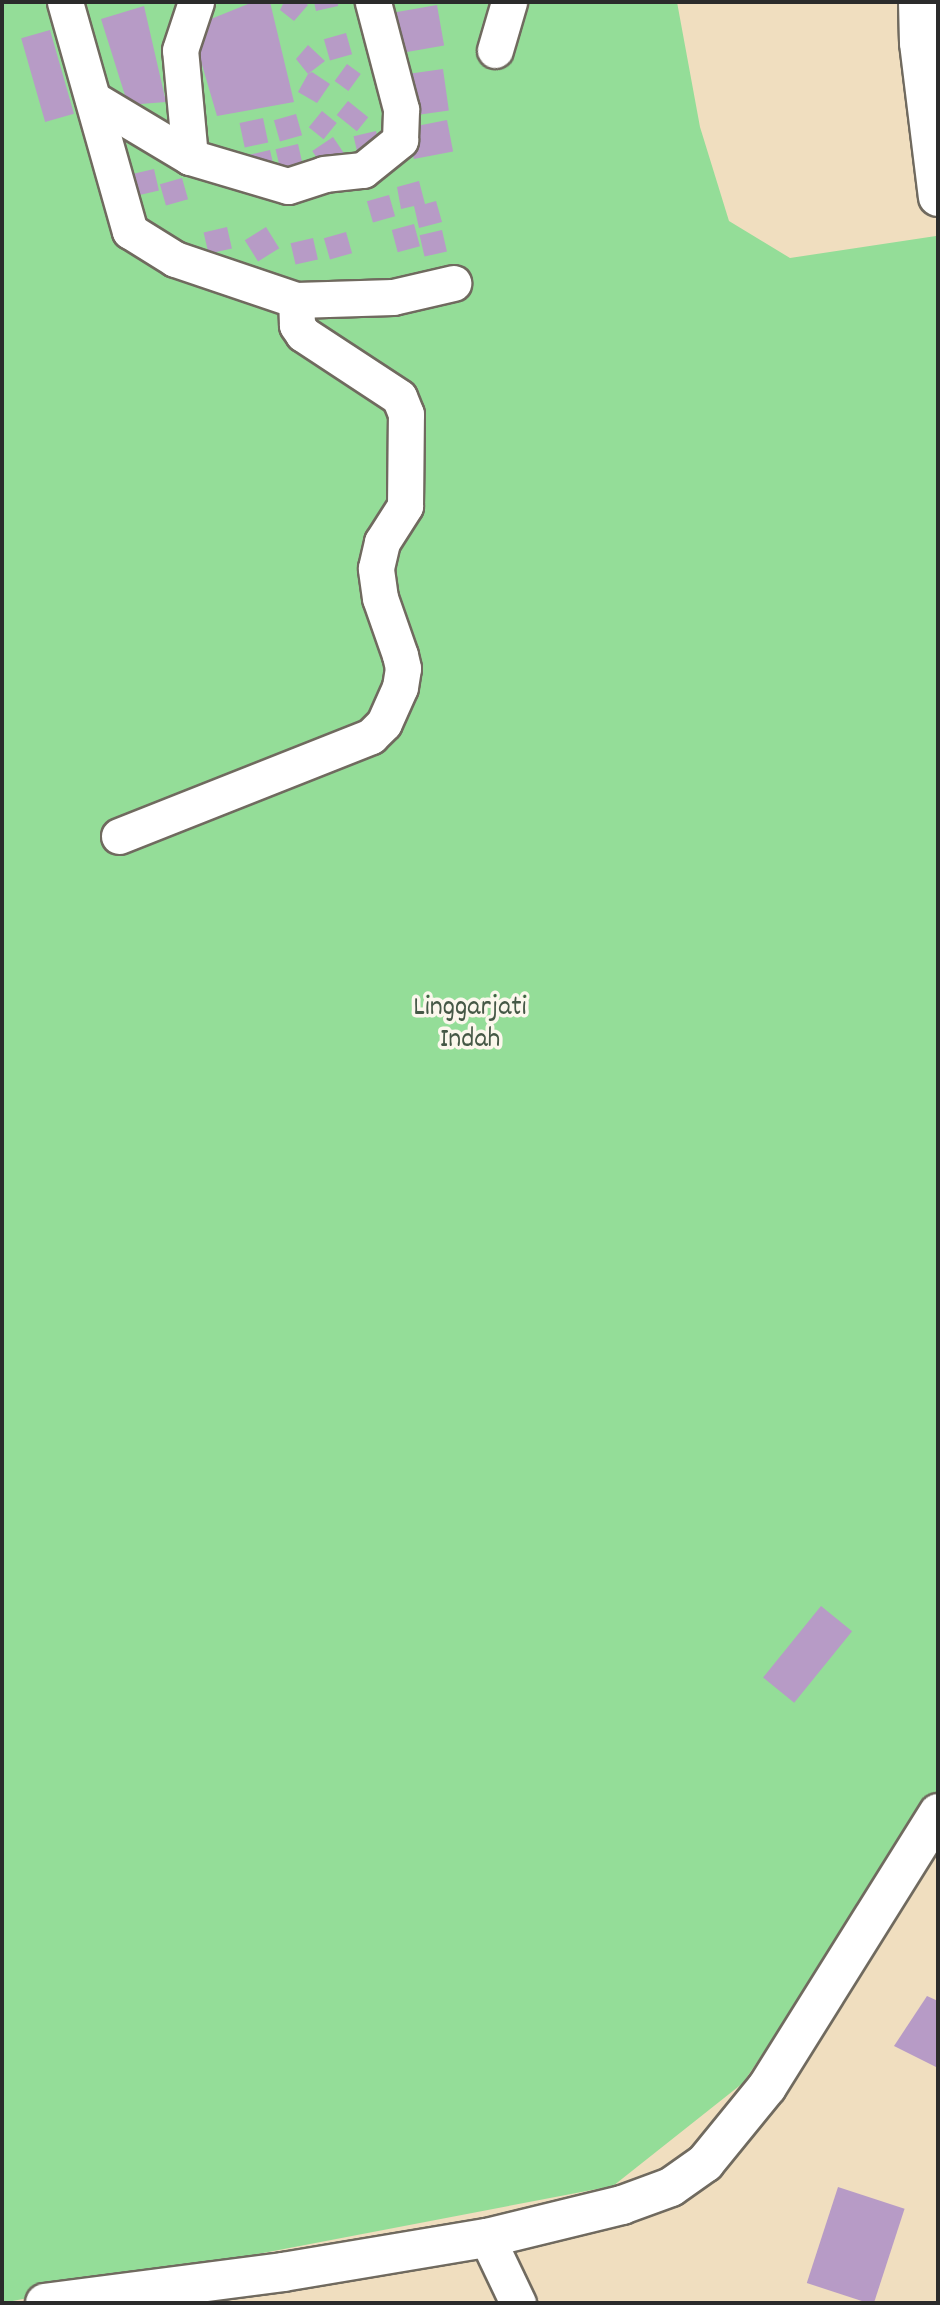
<!DOCTYPE html>
<style>
body{margin:0}
#map{position:relative;width:940px;height:2305px;overflow:hidden;background:#f0debf;font-family:Dekko,sans-serif}
div>[style]{position:absolute}
[style*='--x']{left:calc(var(--x)*1px);top:calc(var(--y)*1px);width:calc(var(--w)*1px);rotate:calc(var(--a)*1deg)}
.green>*{inset:0;background:#94dd98}
.building>*{inset:0;background:#b79bc6;transform-origin:0 0}
.roads{filter:drop-shadow(2px 0 #706a5f) drop-shadow(-2px 0 #706a5f) drop-shadow(0 2px #706a5f) drop-shadow(0 -2px #706a5f)}
.minor>*{height:35px;margin:-17.5px;padding:0 17.5px;transform-origin:17.5px;border-radius:17.5px;background:#fff}
.tertiary>*{height:38px;margin:-19px;padding:0 19px;transform-origin:19px;border-radius:19px;background:#fff}
span{translate:-50% -50%;white-space:nowrap;text-align:center;line-height:1.15;-webkit-text-stroke:7px #fbf7ec;paint-order:stroke}
.park-label{font-size:28px;color:#455846}
.frame{position:absolute;inset:0;border:4px solid #2b2b2b;pointer-events:none}
</style>
<div id="map">
<div class="green">
<div style="clip-path:polygon(2px 2px,677px 2px,700px 127px,729px 221px,790px 258px,936px 236px,938px 246px,938px 1793px,743px 2083px,613px 2186px,2px 2303px)"></div>
</div>
<div class="building">
<div style="clip-path:polygon(253px 2px,270px 2px,294px 102px,217px 116px,191px 27px)"></div>
<div style="clip-path:polygon(284px 2px,304px 2px,308px 5px,294px 21px,280px 10px)"></div>
<div style="clip-path:polygon(314px 2px,338px 2px,338px 6px,316px 11px)"></div>
<div style="left:437px;top:5px;width:41px;height:42px;rotate:80deg"></div>
<div style="clip-path:polygon(144px 6px,166px 102px,128px 105px,101px 19px)"></div>
<div style="left:50px;top:30px;width:87px;height:30px;rotate:74deg"></div>
<div style="left:346px;top:33px;width:22px;height:23px;rotate:74deg"></div>
<div style="clip-path:polygon(308px 45px,325px 61px,308px 74px,296px 59px)"></div>
<div style="left:347px;top:64px;width:17px;height:21px;rotate:36deg"></div>
<div style="left:443px;top:69px;width:42px;height:34px;rotate:82deg"></div>
<div style="clip-path:polygon(312px 72px,330px 84px,317px 103px,298px 92px,308px 74px)"></div>
<div style="left:348px;top:101px;width:26px;height:18px;rotate:39deg"></div>
<div style="left:322px;top:111px;width:19px;height:21px;rotate:39deg"></div>
<div style="left:296px;top:114px;width:22px;height:23px;rotate:74deg"></div>
<div style="left:263px;top:118px;width:25px;height:24px;rotate:78deg"></div>
<div style="left:447px;top:120px;width:32px;height:40px;rotate:79deg"></div>
<div style="left:376px;top:131px;width:22px;height:23px;rotate:77deg"></div>
<div style="left:333px;top:137px;width:22px;height:25px;rotate:56deg"></div>
<div style="left:298px;top:144px;width:23px;height:23px;rotate:77deg"></div>
<div style="left:270px;top:150px;width:22px;height:20px;rotate:77deg"></div>
<div style="left:154px;top:169px;width:22px;height:22px;rotate:77deg"></div>
<div style="left:182px;top:178px;width:22px;height:23px;rotate:74deg"></div>
<div style="clip-path:polygon(419px 181px,425px 204px,436px 201px,442px 222px,419px 228px,414px 206px,401px 209px,397px 187px)"></div>
<div style="left:389px;top:195px;width:22px;height:23px;rotate:74deg"></div>
<div style="left:414px;top:224px;width:23px;height:23px;rotate:75deg"></div>
<div style="left:227px;top:227px;width:22px;height:24px;rotate:77deg"></div>
<div style="left:266px;top:227px;width:25px;height:25px;rotate:58deg"></div>
<div style="left:442px;top:230px;width:22px;height:23px;rotate:77deg"></div>
<div style="left:346px;top:232px;width:22px;height:23px;rotate:74deg"></div>
<div style="left:313px;top:238px;width:22px;height:23px;rotate:77deg"></div>
<div style="left:821px;top:1606px;width:40px;height:92px;rotate:39deg"></div>
<div style="clip-path:polygon(927px 1996px,938px 2001px,938px 2068px,894px 2046px)"></div>
<div style="left:838px;top:2187px;width:70px;height:101px;rotate:18deg"></div>
</div>
<div class="roads">
<div class="minor">
<div style="--x:65;--y:2;--w:238;--a:74.2"></div>
<div style="--x:130;--y:231;--w:53;--a:31.9"></div>
<div style="--x:175;--y:259;--w:128;--a:18.7"></div>
<div style="--x:296;--y:300;--w:97;--a:-1.8"></div>
<div style="--x:393;--y:297;--w:62;--a:-13.1"></div>
<div style="--x:495;--y:50;--w:50;--a:-73.7"></div>
<div style="--x:93;--y:99;--w:113;--a:30.9"></div>
<div style="--x:190;--y:157;--w:102;--a:16.5"></div>
<div style="--x:288;--y:186;--w:38;--a:-18"></div>
<div style="--x:324;--y:174;--w:39;--a:-6"></div>
<div style="--x:363;--y:170;--w:48;--a:-39"></div>
<div style="--x:400;--y:140;--w:31;--a:-88"></div>
<div style="--x:401;--y:109;--w:111;--a:-104.7"></div>
<div style="--x:190;--y:157;--w:107;--a:-95.3"></div>
<div style="--x:180;--y:50;--w:51;--a:-71.6"></div>
<div style="--x:119;--y:836;--w:271;--a:-21.6"></div>
<div style="--x:371;--y:736;--w:18;--a:-45"></div>
<div style="--x:384;--y:723;--w:39;--a:-66"></div>
<div style="--x:400;--y:687;--w:19;--a:-81"></div>
<div style="--x:403;--y:668;--w:13;--a:-103"></div>
<div style="--x:400;--y:655;--w:60;--a:-109.3"></div>
<div style="--x:380;--y:598;--w:30;--a:-98"></div>
<div style="--x:376;--y:568;--w:27;--a:-77"></div>
<div style="--x:382;--y:542;--w:43;--a:-57.4"></div>
<div style="--x:405;--y:506;--w:92;--a:-89.4"></div>
<div style="--x:406;--y:414;--w:18;--a:-112"></div>
<div style="--x:399;--y:397;--w:115;--a:-146.7"></div>
<div style="--x:303;--y:334;--w:11;--a:-124"></div>
<div style="--x:297;--y:325;--w:25;--a:-92"></div>
<div style="--x:487;--y:2238;--w:72;--a:64.5"></div>
</div>
<div class="tertiary">
<div style="--x:918;--y:2;--w:41;--a:88.6"></div>
<div style="--x:919;--y:43;--w:155;--a:83"></div>
<div style="--x:45;--y:2303;--w:240;--a:-7.4"></div>
<div style="--x:283;--y:2272;--w:207;--a:-9.5"></div>
<div style="--x:487;--y:2238;--w:139;--a:-13.7"></div>
<div style="--x:622;--y:2205;--w:52;--a:-20.2"></div>
<div style="--x:671;--y:2187;--w:42;--a:-35.2"></div>
<div style="--x:705;--y:2163;--w:98;--a:-50.8"></div>
<div style="--x:767;--y:2087;--w:323;--a:-58"></div>
</div>
</div>
<div class="park-label">
<span style="left:470px;top:1025px">Linggarjati<br>Indah</span>
</div>
<div class="frame"></div>
</div>
